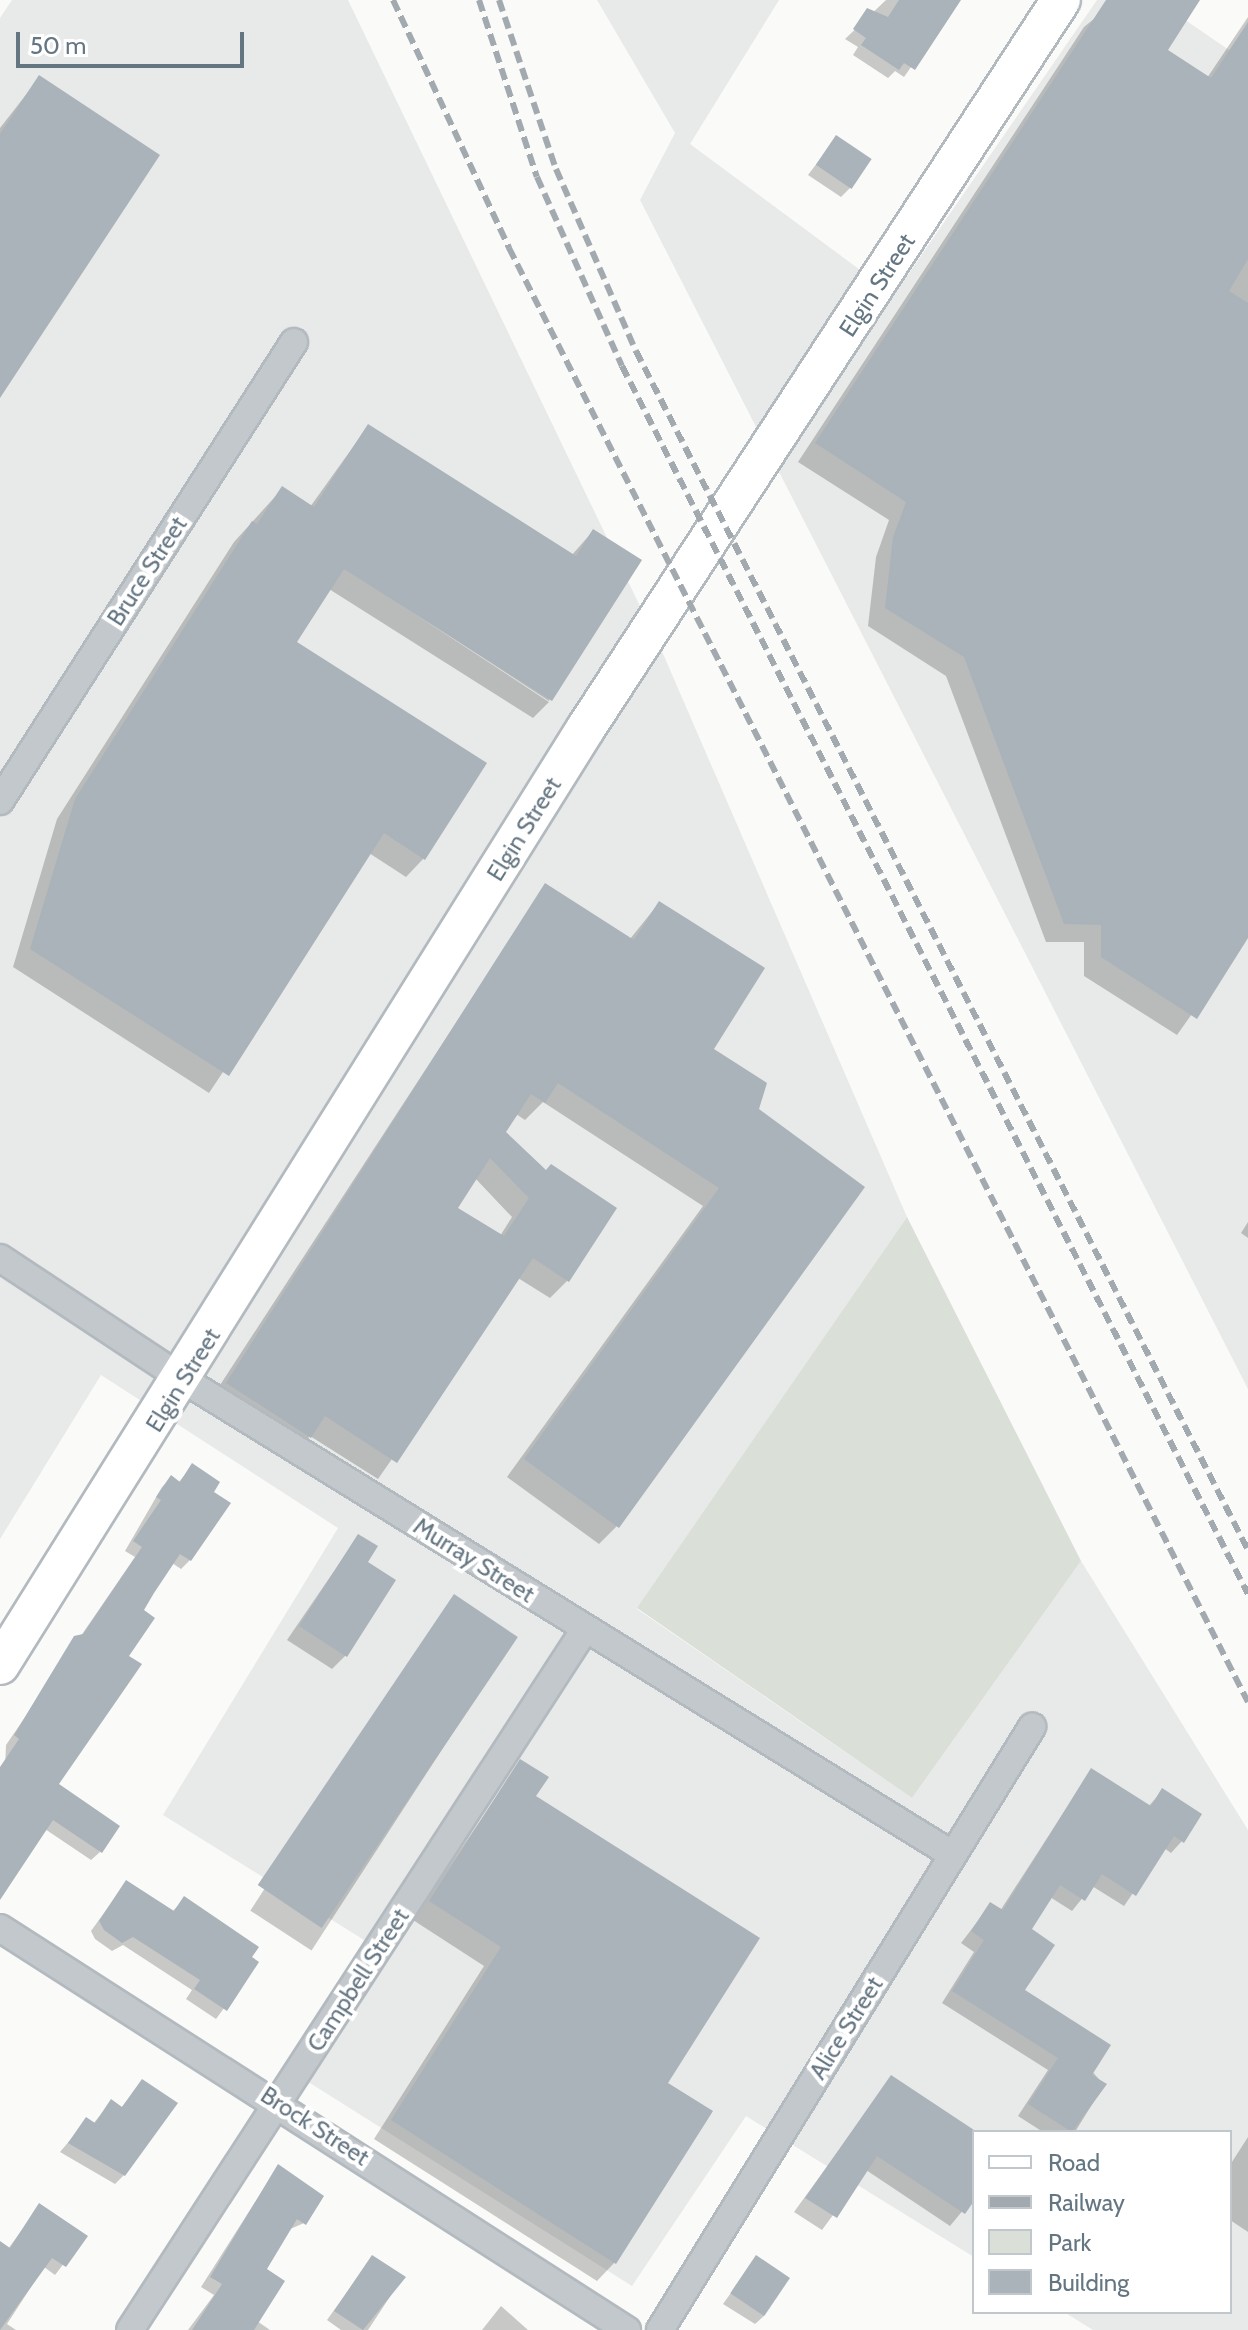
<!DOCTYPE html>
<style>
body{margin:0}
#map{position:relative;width:1248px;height:2330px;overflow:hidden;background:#fafaf8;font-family:Cabin,sans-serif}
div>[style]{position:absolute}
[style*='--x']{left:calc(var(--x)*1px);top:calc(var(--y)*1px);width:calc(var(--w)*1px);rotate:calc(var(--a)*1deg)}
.built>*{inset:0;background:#e8e9e9}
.green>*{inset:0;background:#dadfd7}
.shadow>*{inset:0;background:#0003;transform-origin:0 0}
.building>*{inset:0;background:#aab3b9;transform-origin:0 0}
.roads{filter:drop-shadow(2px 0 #b3babf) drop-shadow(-2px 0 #b3babf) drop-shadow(0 2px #b3babf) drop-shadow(0 -2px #b3babf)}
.minor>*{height:26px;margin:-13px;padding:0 13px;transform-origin:13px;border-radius:13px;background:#c3c8cc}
.secondary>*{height:38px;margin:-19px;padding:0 19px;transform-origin:19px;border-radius:19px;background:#fff}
.rail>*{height:6px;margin-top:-3px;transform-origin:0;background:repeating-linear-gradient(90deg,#a2aab0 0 12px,transparent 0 18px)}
span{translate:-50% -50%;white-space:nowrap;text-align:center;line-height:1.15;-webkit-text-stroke:8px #fff;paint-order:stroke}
.street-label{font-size:24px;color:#657683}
.legend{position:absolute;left:972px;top:2130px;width:260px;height:184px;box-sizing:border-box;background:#fff;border:2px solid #c1c8cd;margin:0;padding:10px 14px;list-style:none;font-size:24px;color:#657683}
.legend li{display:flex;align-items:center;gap:16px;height:40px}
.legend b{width:40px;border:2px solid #c1c8cd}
.scale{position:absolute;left:16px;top:32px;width:228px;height:36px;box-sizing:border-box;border:4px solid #657683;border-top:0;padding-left:10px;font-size:24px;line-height:28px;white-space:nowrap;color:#657683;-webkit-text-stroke:6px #fff;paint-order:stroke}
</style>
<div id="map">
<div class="built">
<div style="clip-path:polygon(12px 0,348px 0,664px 656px,907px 1217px,637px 1609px,912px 1798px,1081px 1561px,1248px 1830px,1248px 2330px,1093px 2330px,1064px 2312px,1230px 2312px,1230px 2132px,974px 2132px,974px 2257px,746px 2116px,632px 2286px,302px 2078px,385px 1953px,163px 1815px,338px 1528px,101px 1375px,0 1539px,0 18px)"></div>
<div style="clip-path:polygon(597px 0,779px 0,690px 144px,894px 295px,1097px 0,1156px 0,1248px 63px,1248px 1389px,640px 200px,675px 133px)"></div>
</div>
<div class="green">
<div style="clip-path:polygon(907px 1217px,1081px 1561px,912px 1798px,637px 1608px)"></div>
</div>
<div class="shadow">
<div style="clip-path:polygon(886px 0,958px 0,904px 77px,895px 71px,888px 78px,853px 55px,858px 47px,845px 39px)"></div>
<div style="clip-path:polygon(1117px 0,1198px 0,1165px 50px,1207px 78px,1248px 17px,1248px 935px,1177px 1035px,1084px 976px,1084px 942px,1046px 942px,946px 676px,868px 626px,876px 557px,889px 520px,798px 462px,1084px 27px)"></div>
<div style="clip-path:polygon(39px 78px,0 394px,0 128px)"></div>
<div style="clip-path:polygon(836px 138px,850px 188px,841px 197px,808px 175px)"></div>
<div style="clip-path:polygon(368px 426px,571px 556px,593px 531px,549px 701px,336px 562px,549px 702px,533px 718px,329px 589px,295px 642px,424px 858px,406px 877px,369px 853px,209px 1093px,13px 967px,57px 819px,234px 542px,282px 489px,310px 507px)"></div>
<div style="clip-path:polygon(evenodd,545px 886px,630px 939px,659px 903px,711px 1050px,764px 1084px,617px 1526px,599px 1544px,507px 1477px,703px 1206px,543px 1102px,525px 1120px,516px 1114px,503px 1133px,568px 1280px,550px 1298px,518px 1278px,378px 1479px,310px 1436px,292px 1454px,209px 1402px,545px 886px,475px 1178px,512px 1217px,500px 1236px,455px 1209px,475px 1178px)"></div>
<div style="clip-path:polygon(1248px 1222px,1248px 1238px,1241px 1233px)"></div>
<div style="clip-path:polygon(192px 1466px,190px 1560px,181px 1569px,172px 1563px,141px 1611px,126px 1656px,56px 1785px,100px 1852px,91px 1860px,45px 1829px,0 1888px,6px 1745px,135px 1557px,125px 1551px,162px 1487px,171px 1478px,178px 1483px)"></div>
<div style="clip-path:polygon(358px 1536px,365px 1562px,346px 1655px,332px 1669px,287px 1640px)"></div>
<div style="left:454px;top:1597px;width:73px;height:374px;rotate:33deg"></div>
<div style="clip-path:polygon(520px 1762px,665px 2083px,615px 2262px,597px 2281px,374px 2139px,484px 1966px,413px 1920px)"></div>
<div style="clip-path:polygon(1091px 1770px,1148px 1807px,1162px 1791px,1182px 1841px,1171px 1853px,1164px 1848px,1124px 1906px,1092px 1886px,1072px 1911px,1050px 1897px,1029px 1930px,1022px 1991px,1104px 2085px,1075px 2132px,1043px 2132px,1018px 2116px,1048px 2070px,942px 2003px,974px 1952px,961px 1943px,991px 1904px,1000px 1911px)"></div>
<div style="clip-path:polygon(126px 1882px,172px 1912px,184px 1899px,257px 1963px,216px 2019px,186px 1999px,192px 1990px,123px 1945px,112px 1951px,95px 1939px,91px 1931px)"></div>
<div style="clip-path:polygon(891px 2078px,974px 2133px,974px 2197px,950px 2226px,866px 2170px,822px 2230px,794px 2212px)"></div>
<div style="clip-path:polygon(142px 2082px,124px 2175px,115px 2184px,60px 2152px,87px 2120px,93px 2124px,111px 2102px,121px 2108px)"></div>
<div style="clip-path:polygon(1248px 2137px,1248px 2232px,1230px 2220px,1230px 2165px)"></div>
<div style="clip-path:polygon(278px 2166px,304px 2223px,288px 2230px,264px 2269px,257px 2321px,270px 2330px,188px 2330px,214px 2295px,201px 2287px)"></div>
<div style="clip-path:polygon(39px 2206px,85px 2236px,55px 2275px,44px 2267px,7px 2324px,16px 2330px,0 2330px,0 2244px,8px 2249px)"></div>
<div style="clip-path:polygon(372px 2257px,403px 2277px,368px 2330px,341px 2330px,327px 2320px)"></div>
<div style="clip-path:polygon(756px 2258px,764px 2316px,755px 2324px,723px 2304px)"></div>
<div style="clip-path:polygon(501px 2306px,528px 2330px,482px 2330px)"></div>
</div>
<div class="building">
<div style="clip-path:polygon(899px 0,961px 0,915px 70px,904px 63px,899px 70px,861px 45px,866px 38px,853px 29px,867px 8px,888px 17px)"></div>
<div style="clip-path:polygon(1106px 0,1200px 0,1168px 50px,1211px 78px,1248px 22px,1248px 259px,1229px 291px,1248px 303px,1248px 938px,1197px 1019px,1101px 957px,1101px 925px,1064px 924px,964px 657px,885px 608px,893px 537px,906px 502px,815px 443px)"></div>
<div style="clip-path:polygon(39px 75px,160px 155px,0 398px,0 134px)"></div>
<div style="left:836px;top:135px;width:43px;height:36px;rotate:34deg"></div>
<div style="clip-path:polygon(368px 424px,576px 556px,593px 529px,642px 560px,552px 701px,344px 569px,297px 642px,487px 763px,425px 860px,384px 833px,229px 1076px,30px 949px,75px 799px,252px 521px,257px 524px,282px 486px,314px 507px)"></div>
<div style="clip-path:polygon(evenodd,545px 883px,634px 940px,659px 901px,765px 968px,714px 1049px,767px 1083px,759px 1109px,865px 1187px,619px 1528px,524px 1459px,719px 1188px,558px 1083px,545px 1103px,531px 1094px,506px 1132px,546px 1170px,551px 1164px,617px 1208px,569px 1282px,533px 1258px,397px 1463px,325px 1416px,311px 1438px,226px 1383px,545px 883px,490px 1158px,529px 1198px,504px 1236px,458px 1208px,490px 1158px)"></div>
<div style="clip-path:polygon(192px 1463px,220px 1482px,214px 1492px,231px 1503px,191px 1561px,180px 1554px,154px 1593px,144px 1610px,155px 1618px,129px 1656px,142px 1664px,59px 1784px,120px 1826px,102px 1853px,53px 1820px,0 1900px,0 1767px,19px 1739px,14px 1735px,74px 1636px,83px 1634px,142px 1547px,133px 1541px,161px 1500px,156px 1497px,171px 1475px,180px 1482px)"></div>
<div style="clip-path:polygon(358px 1534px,378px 1546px,368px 1562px,396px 1580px,347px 1657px,299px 1626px)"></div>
<div style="left:454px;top:1594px;width:77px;height:351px;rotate:34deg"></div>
<div style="clip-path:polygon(520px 1759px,549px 1777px,536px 1796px,760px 1938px,668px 2083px,713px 2111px,616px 2264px,391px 2120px,501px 1947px,429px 1901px)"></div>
<div style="clip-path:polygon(1091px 1768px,1151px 1806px,1162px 1788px,1202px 1814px,1184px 1843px,1174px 1836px,1136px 1896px,1102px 1874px,1085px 1901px,1060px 1885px,1032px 1929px,1055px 1945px,1025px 1990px,1111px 2045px,1092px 2075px,1107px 2084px,1072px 2132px,1028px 2104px,1058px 2058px,952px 1991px,984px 1940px,971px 1931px,990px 1902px,1003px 1910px)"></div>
<div style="clip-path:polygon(126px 1880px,174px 1911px,184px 1896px,259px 1947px,252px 1957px,259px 1962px,227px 2011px,194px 1989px,200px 1980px,133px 1937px,122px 1943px,104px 1930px,99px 1921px)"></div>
<div style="clip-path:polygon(891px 2075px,974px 2130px,974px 2201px,965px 2214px,877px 2156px,837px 2218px,805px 2198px)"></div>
<div style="clip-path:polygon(142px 2079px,178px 2103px,125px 2176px,68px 2143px,86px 2117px,95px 2123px,111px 2099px,122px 2107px)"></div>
<div style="clip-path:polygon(278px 2164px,324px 2196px,306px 2225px,297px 2219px,267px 2269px,285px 2281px,254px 2330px,192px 2330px,222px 2284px,210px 2277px)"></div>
<div style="clip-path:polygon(39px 2203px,88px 2236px,66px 2267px,52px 2258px,0 2330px,0 2241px,10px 2248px)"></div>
<div style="clip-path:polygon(372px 2255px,406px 2277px,363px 2330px,334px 2311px)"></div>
<div style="left:756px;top:2255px;width:41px;height:46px;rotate:34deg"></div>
</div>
<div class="roads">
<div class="minor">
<div style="--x:0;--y:801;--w:545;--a:-57.36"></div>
<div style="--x:0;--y:1258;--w:221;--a:33.5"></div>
<div style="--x:184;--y:1380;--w:904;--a:31.7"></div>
<div style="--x:0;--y:1928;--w:745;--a:32.67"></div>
<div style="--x:130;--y:2330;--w:836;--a:-57.01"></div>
<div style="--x:660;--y:2330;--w:709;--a:-58.33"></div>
</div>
<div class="secondary">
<div style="--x:0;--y:1665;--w:1105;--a:-57.98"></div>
<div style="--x:586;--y:728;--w:869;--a:-56.88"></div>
</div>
</div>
<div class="rail">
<div style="--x:393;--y:0;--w:274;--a:64.9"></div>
<div style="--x:509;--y:248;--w:1631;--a:63.06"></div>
<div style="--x:479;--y:0;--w:186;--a:71.9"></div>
<div style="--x:537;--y:177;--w:207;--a:65.8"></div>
<div style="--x:622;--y:366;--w:1378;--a:62.99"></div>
<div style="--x:499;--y:0;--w:178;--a:71.4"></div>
<div style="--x:556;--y:169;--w:199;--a:66.3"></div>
<div style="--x:636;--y:351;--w:1346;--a:62.96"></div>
</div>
<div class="street-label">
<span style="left:877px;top:285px;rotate:-57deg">Elgin Street</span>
<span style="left:147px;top:571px;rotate:-57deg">Bruce Street</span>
<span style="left:524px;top:829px;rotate:-58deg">Elgin Street</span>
<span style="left:183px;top:1380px;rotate:-58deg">Elgin Street</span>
<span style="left:474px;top:1560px;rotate:32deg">Murray Street</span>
<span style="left:358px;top:1980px;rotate:-57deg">Campbell Street</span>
<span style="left:846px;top:2028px;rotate:-58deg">Alice Street</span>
<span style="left:315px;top:2126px;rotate:33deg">Brock Street</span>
</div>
<ul class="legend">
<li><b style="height:10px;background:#fff"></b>Road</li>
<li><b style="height:10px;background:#a2aab0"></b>Railway</li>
<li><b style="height:22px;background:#dadfd7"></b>Park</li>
<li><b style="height:22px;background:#aab3b9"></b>Building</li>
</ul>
<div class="scale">50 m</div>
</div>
